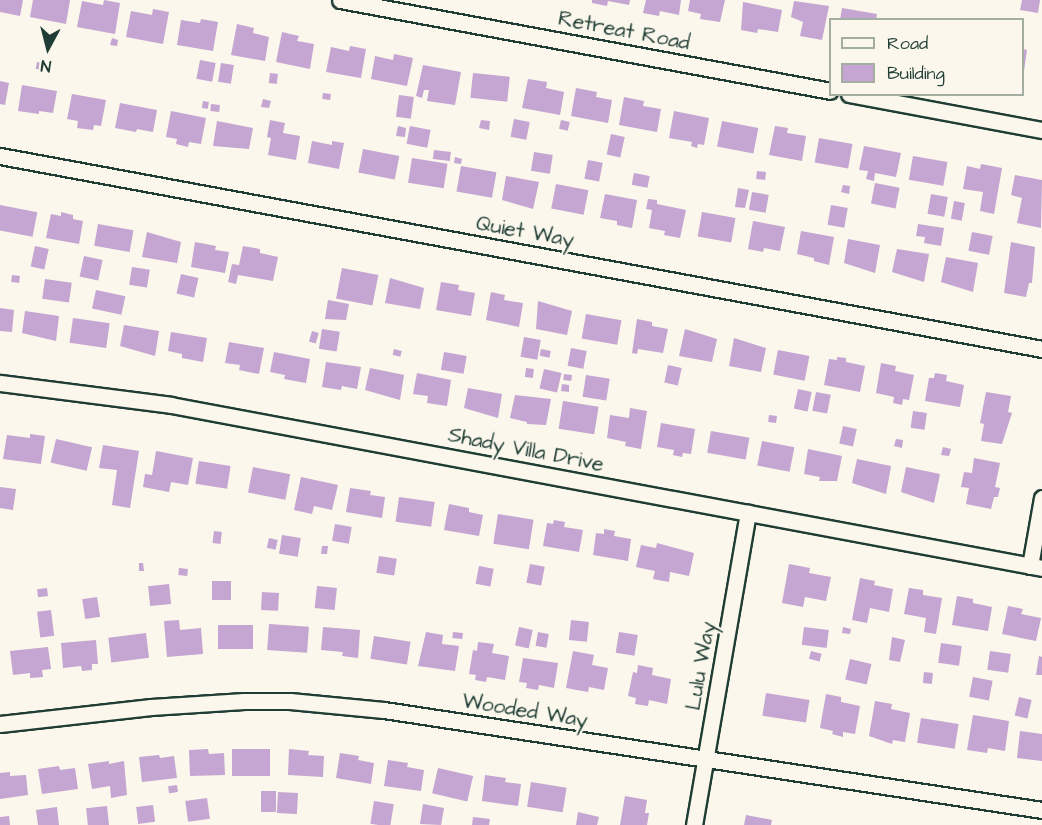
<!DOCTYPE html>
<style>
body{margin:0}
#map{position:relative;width:1042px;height:825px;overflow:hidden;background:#fbf7ec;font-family:"Architects Daughter",sans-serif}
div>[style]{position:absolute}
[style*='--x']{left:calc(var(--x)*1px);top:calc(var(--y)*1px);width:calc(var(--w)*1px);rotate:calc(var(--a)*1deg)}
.building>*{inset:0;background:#c5a5d1;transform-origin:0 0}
.roads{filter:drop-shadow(2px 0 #1f3d34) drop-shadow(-2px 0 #1f3d34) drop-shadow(0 2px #1f3d34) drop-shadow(0 -2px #1f3d34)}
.street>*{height:15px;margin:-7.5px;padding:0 7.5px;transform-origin:7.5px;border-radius:7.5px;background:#fbf7ec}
span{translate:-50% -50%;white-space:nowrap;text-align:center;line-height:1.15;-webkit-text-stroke:4.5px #fbf7ec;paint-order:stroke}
.street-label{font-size:21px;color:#1f3d34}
.legend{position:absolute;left:829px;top:18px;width:195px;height:78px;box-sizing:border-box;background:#fbf7ec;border:2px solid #a3ada2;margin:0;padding:8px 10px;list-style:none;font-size:18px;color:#1f3d34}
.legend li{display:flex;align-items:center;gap:12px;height:30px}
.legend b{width:30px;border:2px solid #a3ada2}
.north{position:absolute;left:18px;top:18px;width:60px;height:60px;-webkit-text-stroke:4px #fbf7ec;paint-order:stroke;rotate:187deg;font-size:16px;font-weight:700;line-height:24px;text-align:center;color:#1f3d34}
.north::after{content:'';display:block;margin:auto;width:21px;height:27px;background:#1f3d34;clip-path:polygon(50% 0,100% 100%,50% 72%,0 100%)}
</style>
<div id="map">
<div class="building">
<div style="clip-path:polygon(0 0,23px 0,20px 16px,0 12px)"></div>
<div style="clip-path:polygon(33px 0,70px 0,66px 24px,30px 17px)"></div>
<div style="clip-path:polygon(104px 0,120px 3px,115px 34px,77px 27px,82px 1px,103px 5px)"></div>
<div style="clip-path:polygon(592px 0,630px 0,629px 5px,608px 1px,607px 6px,592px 3px)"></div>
<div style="clip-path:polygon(646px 0,681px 0,679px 15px,660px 11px,659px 16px,643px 13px)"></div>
<div style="clip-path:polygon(690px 0,725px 0,720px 22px,700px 19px,701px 14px,688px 11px)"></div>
<div style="clip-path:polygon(1022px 0,1040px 0,1038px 13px,1020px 10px)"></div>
<div style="clip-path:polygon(794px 1px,829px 6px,822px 40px,800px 36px,803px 22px,791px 17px)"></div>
<div style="clip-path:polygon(743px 2px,782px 10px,778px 32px,758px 29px,757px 33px,741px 30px)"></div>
<div style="clip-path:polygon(842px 8px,877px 14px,876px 20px,840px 20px)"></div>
<div style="clip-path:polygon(153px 9px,169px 12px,163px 44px,126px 37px,131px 11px,152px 15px)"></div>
<div style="clip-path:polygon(201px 19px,218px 22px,213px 51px,177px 45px,181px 20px,200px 23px)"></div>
<div style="clip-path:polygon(237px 24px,254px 28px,253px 33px,269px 37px,265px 61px,231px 55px)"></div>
<div style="clip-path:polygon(282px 32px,299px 36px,297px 41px,314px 44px,310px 69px,276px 62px)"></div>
<div style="clip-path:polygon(112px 38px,118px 40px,117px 46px,110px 45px)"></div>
<div style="clip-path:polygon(350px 46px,366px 49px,361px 78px,326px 72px,331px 47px,349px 51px)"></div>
<div style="clip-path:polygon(1022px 49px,1027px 50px,1024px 71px,1022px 71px)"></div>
<div style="clip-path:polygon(394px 54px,413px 58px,407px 86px,371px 79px,375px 56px,393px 60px)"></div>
<div style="left:200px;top:60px;width:16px;height:19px;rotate:11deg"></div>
<div style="left:37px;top:62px;width:5px;height:7px;rotate:11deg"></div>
<div style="left:221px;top:63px;width:13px;height:19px;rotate:9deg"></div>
<div style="clip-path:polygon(423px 65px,461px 72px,455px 105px,427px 101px,429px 90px,424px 90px,422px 98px,416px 96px)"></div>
<div style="left:270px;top:73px;width:8px;height:10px;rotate:7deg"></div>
<div style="left:473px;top:73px;width:37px;height:25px;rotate:6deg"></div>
<div style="clip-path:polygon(528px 79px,547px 82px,546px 88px,564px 92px,560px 115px,522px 108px)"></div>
<div style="clip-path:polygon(0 81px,9px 83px,5px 105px,0 104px)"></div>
<div style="clip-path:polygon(22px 85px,57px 91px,53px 113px,39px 111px,39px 114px,18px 111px)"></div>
<div style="clip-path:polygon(576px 88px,597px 92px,596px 97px,612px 100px,608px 123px,571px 116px)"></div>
<div style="left:323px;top:93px;width:8px;height:6px;rotate:7deg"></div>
<div style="clip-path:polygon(72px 94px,106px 100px,101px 126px,94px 125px,93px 130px,77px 128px,78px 121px,67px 119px)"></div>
<div style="left:399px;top:95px;width:15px;height:22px;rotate:8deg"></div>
<div style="clip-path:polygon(624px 97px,644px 101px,643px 106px,661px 109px,657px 132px,619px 125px)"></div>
<div style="clip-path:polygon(263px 99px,271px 101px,269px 108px,261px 107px)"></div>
<div style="left:203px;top:101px;width:6px;height:7px;rotate:9deg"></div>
<div style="clip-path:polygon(120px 103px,157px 110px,153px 132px,137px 129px,136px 132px,115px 128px)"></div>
<div style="left:211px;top:104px;width:9px;height:7px;rotate:6deg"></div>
<div style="clip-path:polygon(171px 111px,206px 118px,201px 144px,189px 142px,188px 147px,176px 144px,177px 139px,166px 137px)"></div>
<div style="clip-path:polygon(674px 111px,709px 118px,704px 145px,698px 144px,697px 148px,691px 146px,692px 142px,669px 138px)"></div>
<div style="left:514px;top:119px;width:16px;height:18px;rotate:11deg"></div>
<div style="clip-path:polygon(270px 120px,285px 123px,283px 133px,300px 136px,296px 160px,268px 155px,271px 138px,267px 137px)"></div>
<div style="clip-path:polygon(481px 120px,490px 121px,489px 130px,479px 128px)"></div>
<div style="left:561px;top:120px;width:9px;height:9px;rotate:13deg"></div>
<div style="clip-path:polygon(217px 121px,253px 128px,249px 149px,213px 146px)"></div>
<div style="left:722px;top:121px;width:37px;height:26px;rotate:11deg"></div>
<div style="clip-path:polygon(398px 126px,406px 128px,405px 137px,396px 136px)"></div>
<div style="left:410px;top:126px;width:21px;height:18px;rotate:11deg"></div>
<div style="clip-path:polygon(775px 126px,788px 128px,787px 133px,806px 136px,802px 161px,769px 155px)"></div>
<div style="left:611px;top:134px;width:14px;height:21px;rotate:12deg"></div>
<div style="left:819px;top:138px;width:34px;height:25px;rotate:10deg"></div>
<div style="clip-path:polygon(312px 141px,332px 145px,332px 141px,344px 143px,339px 169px,308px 163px)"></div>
<div style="clip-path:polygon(864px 146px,901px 153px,896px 177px,875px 173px,874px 181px,866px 179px,868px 171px,859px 170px)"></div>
<div style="left:363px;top:149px;width:37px;height:24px;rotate:11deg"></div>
<div style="left:434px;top:150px;width:17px;height:9px;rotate:7deg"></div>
<div style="left:534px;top:152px;width:19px;height:19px;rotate:9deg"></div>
<div style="left:913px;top:156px;width:35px;height:24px;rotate:10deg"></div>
<div style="clip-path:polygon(455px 157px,462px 159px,461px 164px,454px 163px)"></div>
<div style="left:412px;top:158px;width:36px;height:25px;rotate:9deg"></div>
<div style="left:588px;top:160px;width:15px;height:19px;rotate:11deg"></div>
<div style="clip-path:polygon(981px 164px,1002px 168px,994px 214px,980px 211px,983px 192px,963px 189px,967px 166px,980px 169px)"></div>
<div style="left:461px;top:166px;width:36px;height:26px;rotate:10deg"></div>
<div style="left:757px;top:171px;width:9px;height:8px;rotate:6deg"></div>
<div style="left:634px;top:173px;width:16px;height:12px;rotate:11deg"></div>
<div style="clip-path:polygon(1015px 175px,1042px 180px,1041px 228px,1017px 223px,1022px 198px,1011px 195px)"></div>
<div style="clip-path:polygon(506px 176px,539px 182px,533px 209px,502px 200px)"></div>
<div style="left:875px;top:183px;width:25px;height:21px;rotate:11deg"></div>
<div style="left:556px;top:184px;width:33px;height:25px;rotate:11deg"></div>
<div style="clip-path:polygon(843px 185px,850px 186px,849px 194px,841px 192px)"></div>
<div style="clip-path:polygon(738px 188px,749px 190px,745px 208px,735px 207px)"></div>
<div style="left:752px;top:192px;width:17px;height:18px;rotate:10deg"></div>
<div style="clip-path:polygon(605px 194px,637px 200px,632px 228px,617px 225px,617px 221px,600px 218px)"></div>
<div style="left:931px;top:194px;width:17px;height:20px;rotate:10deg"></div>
<div style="clip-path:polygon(648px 199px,657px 200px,657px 204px,686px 210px,680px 238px,664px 235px,665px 231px,649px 228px,652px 210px,646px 209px)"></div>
<div style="left:954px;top:201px;width:11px;height:18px;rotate:10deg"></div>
<div style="left:0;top:205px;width:38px;height:25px;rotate:11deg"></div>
<div style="left:831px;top:205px;width:17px;height:20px;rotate:10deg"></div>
<div style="clip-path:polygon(61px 212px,73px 215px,73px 219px,83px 221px,79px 244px,46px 238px,51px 214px,61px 216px)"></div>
<div style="left:702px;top:212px;width:34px;height:25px;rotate:10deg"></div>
<div style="clip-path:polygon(753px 221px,785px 227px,780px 251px,764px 248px,763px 252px,748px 249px)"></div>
<div style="left:98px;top:224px;width:36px;height:22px;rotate:10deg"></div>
<div style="clip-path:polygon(918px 224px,944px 228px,941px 246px,924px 243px,925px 237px,916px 236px)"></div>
<div style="clip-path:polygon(801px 231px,834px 237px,829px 265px,814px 261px,814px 258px,797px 254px)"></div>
<div style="clip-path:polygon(147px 232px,181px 242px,177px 263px,142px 257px)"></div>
<div style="left:972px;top:232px;width:21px;height:19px;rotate:11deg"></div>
<div style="clip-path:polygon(848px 239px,880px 245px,875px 273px,844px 263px)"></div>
<div style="clip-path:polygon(195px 242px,216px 246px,215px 250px,229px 252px,225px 273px,191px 267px)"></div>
<div style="clip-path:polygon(1011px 242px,1035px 247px,1032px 283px,1029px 283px,1026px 297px,1004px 293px)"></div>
<div style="left:35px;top:246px;width:14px;height:21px;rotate:12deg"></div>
<div style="clip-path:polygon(243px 246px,260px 249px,260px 253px,278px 257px,273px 281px,238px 275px,236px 284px,228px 282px,232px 264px,239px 265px)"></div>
<div style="clip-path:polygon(897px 249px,929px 254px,924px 282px,892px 272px)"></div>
<div style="left:84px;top:256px;width:19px;height:21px;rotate:12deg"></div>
<div style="clip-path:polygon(946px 257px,978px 263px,973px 292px,941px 282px)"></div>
<div style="left:132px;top:267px;width:18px;height:18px;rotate:9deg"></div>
<div style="left:342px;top:268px;width:37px;height:31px;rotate:11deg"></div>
<div style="left:181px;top:274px;width:18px;height:20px;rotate:13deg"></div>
<div style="left:12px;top:275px;width:8px;height:7px;rotate:7deg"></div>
<div style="clip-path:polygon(390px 278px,424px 288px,420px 309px,385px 303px)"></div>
<div style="left:45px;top:279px;width:27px;height:20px;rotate:8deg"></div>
<div style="clip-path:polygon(441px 282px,459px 285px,458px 290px,475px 293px,471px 316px,436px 310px)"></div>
<div style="left:96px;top:290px;width:30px;height:19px;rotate:12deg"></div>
<div style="clip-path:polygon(491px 292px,505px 295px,504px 300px,523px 303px,519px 327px,486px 320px)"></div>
<div style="clip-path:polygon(328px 300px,349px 304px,346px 320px,325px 319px)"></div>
<div style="clip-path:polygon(538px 301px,572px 311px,567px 335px,536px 329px)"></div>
<div style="clip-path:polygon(0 308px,14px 310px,12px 332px,0 331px)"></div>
<div style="clip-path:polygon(25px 311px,59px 316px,56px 341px,22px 333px)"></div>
<div style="left:586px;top:314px;width:36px;height:25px;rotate:10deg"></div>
<div style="left:73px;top:318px;width:37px;height:25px;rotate:8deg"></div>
<div style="clip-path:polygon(637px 319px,652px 322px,652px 326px,668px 329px,663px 353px,638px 349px,637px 354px,632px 353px)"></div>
<div style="clip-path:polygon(124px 325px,159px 331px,155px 356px,120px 346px)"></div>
<div style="left:322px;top:329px;width:18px;height:20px;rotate:9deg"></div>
<div style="clip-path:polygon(685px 329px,717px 339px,712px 362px,679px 356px)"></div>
<div style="left:312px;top:331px;width:7px;height:11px;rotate:16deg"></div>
<div style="clip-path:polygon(171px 332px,207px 338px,203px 362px,182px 358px,182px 354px,168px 351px)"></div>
<div style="left:524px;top:337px;width:17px;height:20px;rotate:10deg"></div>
<div style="clip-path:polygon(734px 338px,766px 348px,761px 372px,729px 366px)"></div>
<div style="clip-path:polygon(229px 342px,264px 348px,259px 374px,239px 370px,240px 365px,225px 363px)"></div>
<div style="left:571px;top:348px;width:16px;height:18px;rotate:11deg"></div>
<div style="left:394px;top:349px;width:8px;height:6px;rotate:14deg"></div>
<div style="left:541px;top:349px;width:10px;height:7px;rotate:11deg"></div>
<div style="left:778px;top:350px;width:32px;height:25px;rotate:11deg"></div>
<div style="clip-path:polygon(274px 352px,310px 359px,306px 383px,284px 379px,285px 375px,270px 372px)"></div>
<div style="left:444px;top:352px;width:23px;height:18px;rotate:10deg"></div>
<div style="clip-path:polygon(837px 357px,846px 358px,846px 362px,865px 366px,860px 392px,824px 385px,829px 359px,837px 360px)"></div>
<div style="clip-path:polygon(326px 362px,361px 367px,357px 389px,342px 386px,341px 390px,322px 387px)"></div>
<div style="clip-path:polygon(881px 363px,896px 366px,895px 371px,914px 375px,909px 400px,903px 399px,902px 405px,893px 403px,894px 397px,876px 393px)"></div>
<div style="left:668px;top:365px;width:14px;height:18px;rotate:12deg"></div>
<div style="clip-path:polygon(370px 368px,404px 375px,400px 400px,365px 390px)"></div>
<div style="left:526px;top:368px;width:8px;height:9px;rotate:7deg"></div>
<div style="left:544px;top:369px;width:18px;height:20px;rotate:13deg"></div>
<div style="clip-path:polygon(417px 373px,451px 380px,447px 406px,427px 403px,428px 396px,413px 394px)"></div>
<div style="clip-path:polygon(935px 373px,947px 375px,946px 381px,964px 385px,960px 407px,925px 401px,929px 378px,934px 378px)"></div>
<div style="left:564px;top:374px;width:8px;height:6px;rotate:7deg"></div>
<div style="left:586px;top:375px;width:24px;height:22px;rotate:9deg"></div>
<div style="clip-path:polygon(562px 384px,569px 385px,569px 392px,561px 391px)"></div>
<div style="clip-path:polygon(468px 388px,502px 394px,498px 418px,464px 408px)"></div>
<div style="left:798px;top:389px;width:14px;height:20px;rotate:12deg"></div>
<div style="left:816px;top:392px;width:15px;height:19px;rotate:11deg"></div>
<div style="clip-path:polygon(986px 392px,1011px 396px,1008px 412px,1012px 413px,1002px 444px,981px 441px,984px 424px,980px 423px)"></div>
<div style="clip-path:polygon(515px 395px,551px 399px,546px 425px,527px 424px,527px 422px,510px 418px)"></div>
<div style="left:563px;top:401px;width:36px;height:28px;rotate:9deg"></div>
<div style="clip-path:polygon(630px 408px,647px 411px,641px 449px,625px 446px,626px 442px,607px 438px,610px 415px,629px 418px)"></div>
<div style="left:913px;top:411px;width:14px;height:17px;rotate:8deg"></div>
<div style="left:769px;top:415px;width:8px;height:7px;rotate:7deg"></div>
<div style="clip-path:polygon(661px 423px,695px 429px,691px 454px,683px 453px,682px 457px,673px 455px,674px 450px,657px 447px)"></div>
<div style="left:843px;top:426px;width:14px;height:18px;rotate:12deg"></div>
<div style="left:711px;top:431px;width:39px;height:22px;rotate:10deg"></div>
<div style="clip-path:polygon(30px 434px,45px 436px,41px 464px,3px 459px,7px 435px,30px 438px)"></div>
<div style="left:56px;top:439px;width:37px;height:24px;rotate:13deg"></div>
<div style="clip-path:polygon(896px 439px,903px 440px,902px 448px,894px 446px)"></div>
<div style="left:762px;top:441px;width:33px;height:25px;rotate:11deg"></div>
<div style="clip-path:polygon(103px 445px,139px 451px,130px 508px,112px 505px,117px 470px,99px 468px)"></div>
<div style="clip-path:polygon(943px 447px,951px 449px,949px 456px,941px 455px)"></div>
<div style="clip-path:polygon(808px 449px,842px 456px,837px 481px,819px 481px,820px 477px,804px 474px)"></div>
<div style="clip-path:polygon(156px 451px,193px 458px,188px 485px,171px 482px,169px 492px,143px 487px,145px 474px,152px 475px)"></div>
<div style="clip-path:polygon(974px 458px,1000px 463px,995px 487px,1000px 488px,998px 497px,994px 497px,991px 509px,966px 504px,969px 488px,961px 487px,964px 472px,972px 473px)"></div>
<div style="clip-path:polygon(857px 459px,891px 466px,886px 494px,852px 483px)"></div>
<div style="left:199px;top:461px;width:32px;height:23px;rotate:9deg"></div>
<div style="left:253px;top:467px;width:38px;height:26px;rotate:11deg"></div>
<div style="clip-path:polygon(906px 467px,940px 474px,934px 503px,901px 492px)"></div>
<div style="clip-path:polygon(301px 477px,338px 485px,332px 510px,314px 506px,312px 514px,294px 510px)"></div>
<div style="clip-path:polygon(0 487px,16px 489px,13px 510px,0 508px)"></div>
<div style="clip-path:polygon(350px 488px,371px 491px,370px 495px,385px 497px,382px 518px,346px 512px)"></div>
<div style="left:399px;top:497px;width:36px;height:25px;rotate:8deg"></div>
<div style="clip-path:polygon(449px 504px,469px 508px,469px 512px,483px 515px,479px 536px,444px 530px)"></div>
<div style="left:498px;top:514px;width:36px;height:30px;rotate:9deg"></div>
<div style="clip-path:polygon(554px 520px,565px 522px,564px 527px,583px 530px,579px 552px,543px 546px,547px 523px,553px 524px)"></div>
<div style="left:335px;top:524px;width:17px;height:17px;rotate:10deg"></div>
<div style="clip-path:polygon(604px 529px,615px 531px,614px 536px,631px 539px,628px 561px,593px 555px,596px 533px,604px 534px)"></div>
<div style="left:214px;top:531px;width:8px;height:12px;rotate:7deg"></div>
<div style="left:282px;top:535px;width:19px;height:19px;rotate:9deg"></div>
<div style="left:269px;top:538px;width:9px;height:10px;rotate:13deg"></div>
<div style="clip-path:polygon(657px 543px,694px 553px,689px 576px,670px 572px,669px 582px,653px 579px,655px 571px,636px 567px,641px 545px,656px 548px)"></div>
<div style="clip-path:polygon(322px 546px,328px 546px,327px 554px,321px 554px)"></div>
<div style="left:379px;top:556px;width:18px;height:17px;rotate:9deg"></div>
<div style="clip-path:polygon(139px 563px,143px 563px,144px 571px,139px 571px)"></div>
<div style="left:530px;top:564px;width:15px;height:19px;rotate:11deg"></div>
<div style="clip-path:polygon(789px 564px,810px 568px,809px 573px,831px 577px,826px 601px,805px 597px,803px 607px,782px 603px)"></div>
<div style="left:479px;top:566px;width:15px;height:18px;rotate:11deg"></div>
<div style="left:179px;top:568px;width:9px;height:7px;rotate:6deg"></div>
<div style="clip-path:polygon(860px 578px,875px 581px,874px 585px,893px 589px,889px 612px,870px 608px,867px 623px,852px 620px)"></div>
<div style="left:212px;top:581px;width:19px;height:19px"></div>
<div style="left:169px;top:584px;width:20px;height:21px;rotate:84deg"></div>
<div style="left:317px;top:586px;width:20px;height:22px;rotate:6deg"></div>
<div style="left:47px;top:588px;width:8px;height:10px;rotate:83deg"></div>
<div style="clip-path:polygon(909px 588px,923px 590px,923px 595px,942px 598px,936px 634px,924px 632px,926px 618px,904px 614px)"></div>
<div style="left:262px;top:592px;width:17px;height:18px;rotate:3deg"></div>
<div style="clip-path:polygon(957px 596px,973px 599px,973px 603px,992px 607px,988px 631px,952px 625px)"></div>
<div style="left:97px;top:597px;width:20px;height:15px;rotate:81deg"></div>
<div style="clip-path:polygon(1008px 606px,1023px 609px,1021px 614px,1041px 618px,1036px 641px,1002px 634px)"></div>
<div style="left:51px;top:610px;width:26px;height:14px;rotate:83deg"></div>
<div style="clip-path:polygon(179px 620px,180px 630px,201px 628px,203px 654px,167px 657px,164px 621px)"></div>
<div style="left:571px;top:620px;width:18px;height:20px;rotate:6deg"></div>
<div style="left:269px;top:624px;width:40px;height:26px;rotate:4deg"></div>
<div style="left:218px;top:625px;width:35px;height:24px"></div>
<div style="clip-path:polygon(323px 627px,360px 630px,358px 658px,342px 656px,343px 652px,321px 650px)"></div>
<div style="left:519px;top:627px;width:14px;height:19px;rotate:12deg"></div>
<div style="left:804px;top:627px;width:25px;height:18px;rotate:7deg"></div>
<div style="clip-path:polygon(843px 627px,851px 629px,850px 634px,842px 633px)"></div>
<div style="clip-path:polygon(426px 632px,443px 635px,442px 644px,459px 646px,455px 671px,418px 666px)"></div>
<div style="left:453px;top:632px;width:10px;height:6px;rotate:6deg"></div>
<div style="left:538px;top:632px;width:11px;height:14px;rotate:10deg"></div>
<div style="left:619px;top:632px;width:19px;height:21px;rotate:9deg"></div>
<div style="left:146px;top:633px;width:25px;height:38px;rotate:83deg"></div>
<div style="left:374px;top:636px;width:37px;height:23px;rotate:9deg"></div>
<div style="clip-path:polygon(892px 637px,905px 640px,900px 662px,889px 660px)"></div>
<div style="clip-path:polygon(96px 640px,98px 664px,92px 664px,92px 670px,82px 671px,81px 666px,63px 668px,61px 643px)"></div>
<div style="clip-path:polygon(478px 642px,494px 644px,492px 653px,509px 656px,505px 680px,487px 677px,486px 682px,475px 680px,476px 675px,469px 674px,473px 650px,477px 651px)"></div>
<div style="left:941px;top:643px;width:21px;height:20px;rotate:8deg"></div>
<div style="clip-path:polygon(48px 647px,51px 669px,42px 670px,43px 677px,30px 678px,30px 673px,13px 675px,10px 651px)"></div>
<div style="clip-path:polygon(573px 651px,594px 655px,592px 665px,608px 668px,604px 690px,589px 687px,588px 692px,566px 688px)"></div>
<div style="left:811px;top:651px;width:11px;height:8px;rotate:15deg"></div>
<div style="left:990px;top:651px;width:21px;height:19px;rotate:8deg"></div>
<div style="clip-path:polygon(1039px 656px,1042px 657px,1042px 675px,1036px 675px)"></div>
<div style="clip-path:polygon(523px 658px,558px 663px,554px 688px,539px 685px,538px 690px,526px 688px,527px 683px,519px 682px)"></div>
<div style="left:850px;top:659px;width:22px;height:21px;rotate:13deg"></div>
<div style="clip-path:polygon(638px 665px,653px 668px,652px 675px,671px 679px,667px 704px,649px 700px,648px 706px,635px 704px,636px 698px,628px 696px,633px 672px,637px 673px)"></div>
<div style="left:924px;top:672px;width:9px;height:11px;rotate:6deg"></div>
<div style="left:973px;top:677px;width:20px;height:20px;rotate:11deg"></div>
<div style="left:766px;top:693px;width:44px;height:23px;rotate:9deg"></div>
<div style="clip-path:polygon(826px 694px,841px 697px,841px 702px,860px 706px,855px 734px,843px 732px,843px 737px,832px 734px,833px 731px,820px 728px)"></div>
<div style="left:1019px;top:697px;width:13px;height:19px;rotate:13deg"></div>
<div style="clip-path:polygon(875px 701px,892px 704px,891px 709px,910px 713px,905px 742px,893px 740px,892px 744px,869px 736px)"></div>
<div style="clip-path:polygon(973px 715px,1009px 721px,1005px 751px,988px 748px,987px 753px,967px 750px)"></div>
<div style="left:921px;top:718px;width:38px;height:25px;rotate:9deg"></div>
<div style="clip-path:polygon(1020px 731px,1042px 734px,1042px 761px,1017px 758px)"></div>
<div style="clip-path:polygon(208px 749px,209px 754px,224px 753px,225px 775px,190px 776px,189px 750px)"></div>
<div style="left:270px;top:749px;width:27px;height:38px;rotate:90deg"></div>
<div style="clip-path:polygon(289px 749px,309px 751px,308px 755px,324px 756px,323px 777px,288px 775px)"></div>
<div style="clip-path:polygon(340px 753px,359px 756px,358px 760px,374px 763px,371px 784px,336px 778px)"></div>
<div style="clip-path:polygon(159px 755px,160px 758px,174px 756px,177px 778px,142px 782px,139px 757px)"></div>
<div style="clip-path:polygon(388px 760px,408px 763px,407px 767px,424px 770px,421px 791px,384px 786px)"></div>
<div style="clip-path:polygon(109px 761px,109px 764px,124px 761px,127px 795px,111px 798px,110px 786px,92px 789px,88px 764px)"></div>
<div style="clip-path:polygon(59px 766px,60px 770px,75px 768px,78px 789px,42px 794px,38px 769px)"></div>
<div style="left:438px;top:768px;width:36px;height:26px;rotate:13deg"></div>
<div style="clip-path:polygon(10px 772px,10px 776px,26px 775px,28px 795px,0 799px,0 773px)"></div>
<div style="clip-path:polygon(485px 775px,506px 778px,505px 782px,521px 784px,518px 806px,482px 801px)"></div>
<div style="left:531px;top:782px;width:36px;height:25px;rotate:9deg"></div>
<div style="left:177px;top:785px;width:7px;height:9px;rotate:82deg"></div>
<div style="left:261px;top:791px;width:15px;height:21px"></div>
<div style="left:278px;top:792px;width:20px;height:21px;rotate:3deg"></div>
<div style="clip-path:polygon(625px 796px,647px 800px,645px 813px,649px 813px,647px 825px,620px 825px)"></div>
<div style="left:207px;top:798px;width:21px;height:22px;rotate:82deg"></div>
<div style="left:374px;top:801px;width:20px;height:23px;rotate:9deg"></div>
<div style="clip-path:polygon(423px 804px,444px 808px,441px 825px,420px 824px)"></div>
<div style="left:153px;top:805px;width:17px;height:17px;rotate:83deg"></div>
<div style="left:107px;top:806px;width:19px;height:21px;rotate:84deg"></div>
<div style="clip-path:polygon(57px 807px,59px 825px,38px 825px,36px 810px)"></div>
<div style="clip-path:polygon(578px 812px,599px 817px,597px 825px,576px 825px)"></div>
<div style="clip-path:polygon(746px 815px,772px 820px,771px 825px,744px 825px)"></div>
<div style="clip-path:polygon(9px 816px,10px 825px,0 825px,0 817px)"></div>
<div style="clip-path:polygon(473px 817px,490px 819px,489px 825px,472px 825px)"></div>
</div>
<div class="roads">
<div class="street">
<div style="--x:340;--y:0;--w:498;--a:10.5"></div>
<div style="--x:849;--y:94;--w:196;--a:10.6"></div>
<div style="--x:0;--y:156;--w:1060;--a:10.49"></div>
<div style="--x:0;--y:383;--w:172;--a:7.3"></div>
<div style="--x:171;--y:405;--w:886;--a:10.6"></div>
<div style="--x:1030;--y:566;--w:69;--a:-80"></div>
<div style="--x:0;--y:724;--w:152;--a:-6.4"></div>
<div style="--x:151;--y:707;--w:93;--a:-3.7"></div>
<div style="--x:244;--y:701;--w:46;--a:0"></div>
<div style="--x:290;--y:701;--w:94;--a:5.5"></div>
<div style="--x:384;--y:710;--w:666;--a:8.64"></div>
<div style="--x:694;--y:825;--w:317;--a:-80.2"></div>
</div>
</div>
<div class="street-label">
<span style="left:624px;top:31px;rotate:11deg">Retreat Road</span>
<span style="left:525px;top:232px;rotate:10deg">Quiet Way</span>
<span style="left:526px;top:450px;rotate:11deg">Shady Villa Drive</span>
<span style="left:701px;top:666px;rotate:-80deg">Lulu Way</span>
<span style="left:525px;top:711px;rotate:9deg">Wooded Way</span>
</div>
<ul class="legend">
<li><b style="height:8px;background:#fbf7ec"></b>Road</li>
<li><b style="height:16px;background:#c5a5d1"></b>Building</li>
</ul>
<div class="north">N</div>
</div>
